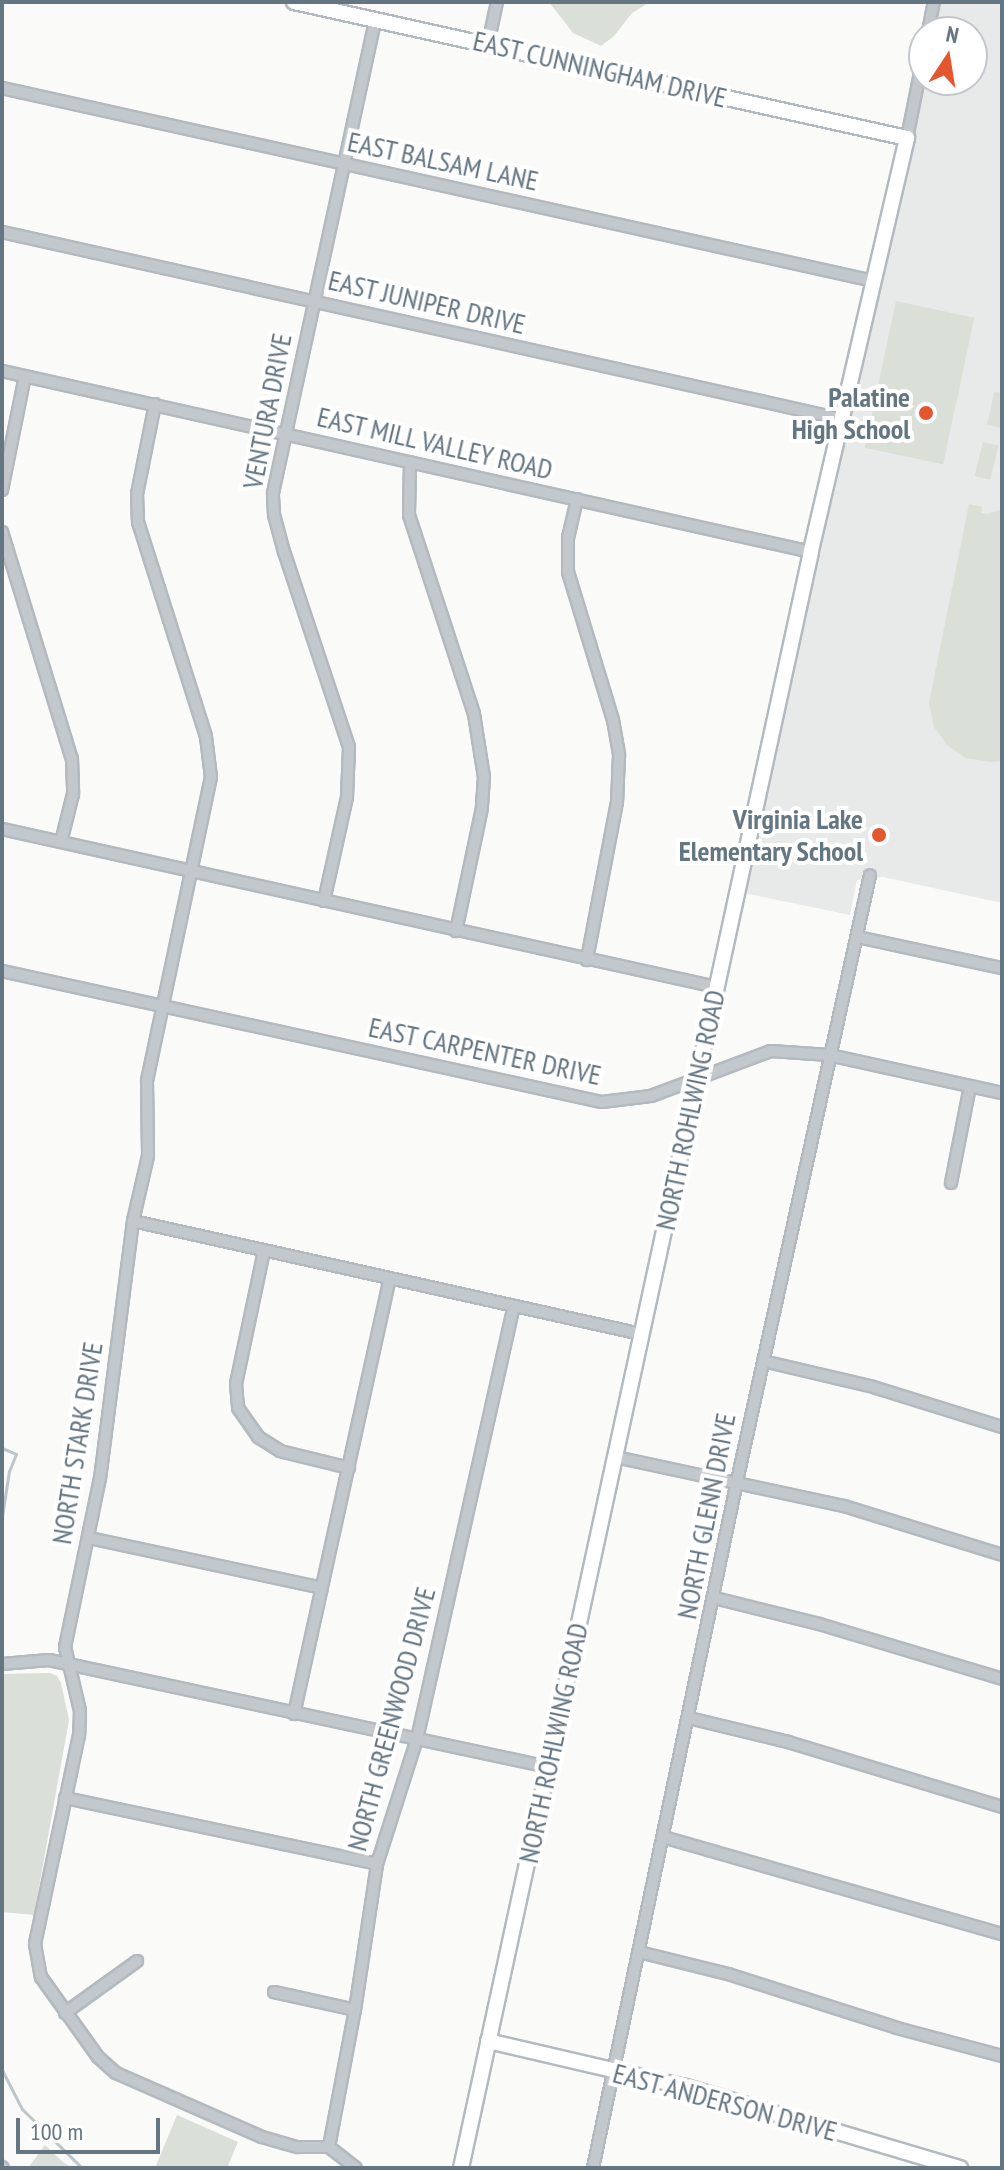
<!DOCTYPE html>
<style>
body{margin:0}
#map{position:relative;width:1004px;height:2170px;overflow:hidden;background:#fafaf8;font-family:"PT Sans Narrow",sans-serif}
div>[style]{position:absolute}
[style*='--x']{left:calc(var(--x)*1px);top:calc(var(--y)*1px);width:calc(var(--w)*1px);rotate:calc(var(--a)*1deg)}
.built>*{inset:0;background:#e8e9e9}
.green>*{inset:0;background:#dadfd7;transform-origin:0 0}
.stream>*{height:3px;margin:-1.5px;padding:0 1.5px;transform-origin:1.5px;border-radius:1.5px;background:#bbc7cb}
.roads{filter:drop-shadow(2px 0 #b3babf) drop-shadow(-2px 0 #b3babf) drop-shadow(0 2px #b3babf) drop-shadow(0 -2px #b3babf)}
.street>*{height:10px;margin:-5px;padding:0 5px;transform-origin:5px;border-radius:5px;background:#c3c8cc}
.secondary>*{height:14px;margin:-7px;padding:0 7px;transform-origin:7px;border-radius:7px;background:#fff}
.dots>*{width:22px;height:22px;translate:-50% -50%;box-sizing:border-box;border:4px solid #fff;border-radius:50%}
span{translate:-50% -50%;white-space:nowrap;text-align:center;line-height:1.15;-webkit-text-stroke:8px #fff;paint-order:stroke}
.street-label{font-size:28px;color:#657683}
.poi-label{font-size:28px;color:#657683;font-weight:700}
.right{translate:-100% -50%;text-align:right}
.frame{position:absolute;inset:0;border:4px solid #657683;pointer-events:none}
.north{position:absolute;left:908px;top:16px;width:80px;height:80px;box-sizing:border-box;background:#fff;border:2px solid #c1c8cd;border-radius:50%;rotate:12deg;font-size:22px;font-weight:700;line-height:32px;text-align:center;color:#657683}
.north::after{content:'';display:block;margin:auto;width:28px;height:36px;background:#e4572e;clip-path:polygon(50% 0,100% 100%,50% 72%,0 100%)}
.scale{position:absolute;left:16px;top:2118px;width:144px;height:36px;box-sizing:border-box;border:4px solid #657683;border-top:0;padding-left:10px;font-size:24px;line-height:28px;white-space:nowrap;color:#657683;-webkit-text-stroke:6px #fff;paint-order:stroke}
</style>
<div id="map">
<div class="built">
<div style="clip-path:polygon(941px 2px,1002px 2px,1002px 903px,883px 877px,857px 880px,850px 915px,744px 893px,924px 78px,972px 80px,972px 32px,934px 32px)"></div>
</div>
<div class="green">
<div style="clip-path:polygon(549px 2px,650px 2px,632px 13px,614px 36px,601px 46px,573px 33px)"></div>
<div style="left:896px;top:301px;width:80px;height:150px;rotate:12deg"></div>
<div style="clip-path:polygon(994px 392px,1002px 393px,1002px 428px,987px 425px)"></div>
<div style="left:983px;top:442px;width:16px;height:35px;rotate:14deg"></div>
<div style="clip-path:polygon(969px 504px,982px 507px,981px 513px,987px 514px,1002px 509px,1002px 761px,991px 762px,966px 758px,948px 746px,934px 727px,929px 703px)"></div>
<div style="clip-path:polygon(50px 1673px,57px 1676px,61px 1683px,69px 1720px,34px 1915px,2px 1912px,2px 1674px)"></div>
<div style="clip-path:polygon(177px 2115px,238px 2142px,227px 2168px,155px 2168px)"></div>
<div style="clip-path:polygon(45px 2145px,63px 2162px,72px 2168px,28px 2168px)"></div>
</div>
<div class="stream">
<div style="--x:2;--y:1448;--w:15;--a:23"></div>
<div style="--x:16;--y:1454;--w:18;--a:112"></div>
<div style="--x:9;--y:1471;--w:46;--a:98.8"></div>
<div style="--x:2;--y:1549;--w:4;--a:90"></div>
<div style="--x:2;--y:2070;--w:44;--a:62.9"></div>
<div style="--x:22;--y:2109;--w:84;--a:44.5"></div>
</div>
<div class="roads">
<div class="street">
<div style="--x:928;--y:32;--w:31;--a:-79"></div>
<div style="--x:488;--y:44;--w:43;--a:-77.9"></div>
<div style="--x:2;--y:88;--w:892;--a:12.49"></div>
<div style="--x:907;--y:138;--w:87;--a:-78.7"></div>
<div style="--x:2;--y:232;--w:860;--a:12.56"></div>
<div style="--x:2;--y:371;--w:829;--a:12.61"></div>
<div style="--x:155;--y:404;--w:92;--a:101.3"></div>
<div style="--x:137;--y:494;--w:28;--a:88"></div>
<div style="--x:138;--y:522;--w:225;--a:72.4"></div>
<div style="--x:206;--y:737;--w:40;--a:82.9"></div>
<div style="--x:211;--y:777;--w:311;--a:101.9"></div>
<div style="--x:147;--y:1081;--w:75;--a:89.2"></div>
<div style="--x:148;--y:1156;--w:67;--a:103"></div>
<div style="--x:133;--y:1221;--w:259;--a:97.3"></div>
<div style="--x:100;--y:1478;--w:173;--a:101.7"></div>
<div style="--x:65;--y:1647;--w:66;--a:76.8"></div>
<div style="--x:80;--y:1711;--w:24;--a:92"></div>
<div style="--x:79;--y:1735;--w:214;--a:101.9"></div>
<div style="--x:35;--y:1944;--w:34;--a:80"></div>
<div style="--x:41;--y:1977;--w:98;--a:54.5"></div>
<div style="--x:98;--y:2057;--w:24;--a:42"></div>
<div style="--x:116;--y:2073;--w:159;--a:23.7"></div>
<div style="--x:262;--y:2137;--w:37;--a:16"></div>
<div style="--x:298;--y:2147;--w:31;--a:0"></div>
<div style="--x:329;--y:2147;--w:34;--a:38"></div>
<div style="--x:410;--y:462;--w:53;--a:91.1"></div>
<div style="--x:409;--y:515;--w:209;--a:71.9"></div>
<div style="--x:474;--y:714;--w:64;--a:81"></div>
<div style="--x:484;--y:777;--w:31;--a:94"></div>
<div style="--x:482;--y:808;--w:126;--a:101.9"></div>
<div style="--x:2;--y:490;--w:116;--a:-78.6"></div>
<div style="--x:577;--y:499;--w:39;--a:103"></div>
<div style="--x:568;--y:537;--w:35;--a:90"></div>
<div style="--x:568;--y:572;--w:155;--a:73.1"></div>
<div style="--x:613;--y:720;--w:36;--a:80"></div>
<div style="--x:619;--y:755;--w:47;--a:92.4"></div>
<div style="--x:617;--y:802;--w:161;--a:100.8"></div>
<div style="--x:2;--y:532;--w:238;--a:72.9"></div>
<div style="--x:72;--y:759;--w:35;--a:88"></div>
<div style="--x:73;--y:794;--w:49;--a:104"></div>
<div style="--x:2;--y:829;--w:731;--a:12.48"></div>
<div style="--x:324;--y:901;--w:107;--a:-77.5"></div>
<div style="--x:347;--y:797;--w:50;--a:-87.7"></div>
<div style="--x:349;--y:747;--w:206;--a:-108.4"></div>
<div style="--x:284;--y:552;--w:38;--a:-105"></div>
<div style="--x:274;--y:515;--w:22;--a:-93"></div>
<div style="--x:273;--y:493;--w:484;--a:-77.8"></div>
<div style="--x:857;--y:937;--w:148;--a:12.1"></div>
<div style="--x:2;--y:971;--w:614;--a:12.32"></div>
<div style="--x:602;--y:1102;--w:49;--a:-7"></div>
<div style="--x:651;--y:1096;--w:128;--a:-20.6"></div>
<div style="--x:771;--y:1051;--w:58;--a:3.9"></div>
<div style="--x:829;--y:1055;--w:177;--a:12.4"></div>
<div style="--x:951;--y:1183;--w:99;--a:-78.9"></div>
<div style="--x:133;--y:1221;--w:520;--a:12.54"></div>
<div style="--x:264;--y:1251;--w:136;--a:101.9"></div>
<div style="--x:236;--y:1384;--w:24;--a:85"></div>
<div style="--x:238;--y:1408;--w:35;--a:55"></div>
<div style="--x:258;--y:1437;--w:26;--a:32"></div>
<div style="--x:280;--y:1451;--w:71;--a:13.8"></div>
<div style="--x:763;--y:1361;--w:110;--a:13.2"></div>
<div style="--x:870;--y:1386;--w:138;--a:17.3"></div>
<div style="--x:615;--y:1457;--w:234;--a:12.1"></div>
<div style="--x:844;--y:1506;--w:165;--a:17.2"></div>
<div style="--x:89;--y:1538;--w:238;--a:12.1"></div>
<div style="--x:715;--y:1598;--w:107;--a:14"></div>
<div style="--x:819;--y:1624;--w:191;--a:16.7"></div>
<div style="--x:2;--y:1664;--w:47;--a:-4.9"></div>
<div style="--x:49;--y:1660;--w:510;--a:12.1"></div>
<div style="--x:294;--y:1714;--w:445;--a:-77.6"></div>
<div style="--x:689;--y:1718;--w:102;--a:13.6"></div>
<div style="--x:788;--y:1742;--w:224;--a:16.9"></div>
<div style="--x:65;--y:1798;--w:319;--a:11.9"></div>
<div style="--x:663;--y:1837;--w:353;--a:16"></div>
<div style="--x:639;--y:1952;--w:92;--a:13.9"></div>
<div style="--x:728;--y:1974;--w:177;--a:17.7"></div>
<div style="--x:897;--y:2028;--w:109;--a:14.9"></div>
<div style="--x:274;--y:1992;--w:83;--a:12.5"></div>
<div style="--x:65;--y:2013;--w:89;--a:-35.8"></div>
<div style="--x:329;--y:2147;--w:139;--a:-79.3"></div>
<div style="--x:355;--y:2010;--w:148;--a:-81.4"></div>
<div style="--x:377;--y:1864;--w:131;--a:-72.3"></div>
<div style="--x:417;--y:1739;--w:444;--a:-77.4"></div>
<div style="--x:2;--y:2167;--w:1;--a:45"></div>
<div style="--x:593;--y:2168;--w:702;--a:-78.16"></div>
<div style="--x:737;--y:1481;--w:620;--a:-77.62"></div>
</div>
<div class="secondary">
<div style="--x:294;--y:2;--w:628;--a:12.51"></div>
<div style="--x:907;--y:138;--w:425;--a:103.1"></div>
<div style="--x:811;--y:552;--w:1653;--a:102.22"></div>
<div style="--x:488;--y:2041;--w:203;--a:13.1"></div>
<div style="--x:686;--y:2087;--w:286;--a:16.5"></div>
</div>
</div>
<div class="dots">
<div style="left:926px;top:413px;background:#e4572e"></div>
<div style="left:879px;top:835px;background:#e4572e"></div>
</div>
<div class="street-label">
<span style="left:600px;top:69px;rotate:13deg">EAST CUNNINGHAM DRIVE</span>
<span style="left:443px;top:161px;rotate:12deg">EAST BALSAM LANE</span>
<span style="left:427px;top:302px;rotate:13deg">EAST JUNIPER DRIVE</span>
<span style="left:267px;top:411px;rotate:-79deg">VENTURA DRIVE</span>
<span style="left:435px;top:443px;rotate:13deg">EAST MILL VALLEY ROAD</span>
<span style="left:485px;top:1051px;rotate:12deg">EAST CARPENTER DRIVE</span>
<span style="left:690px;top:1110px;rotate:-78deg">NORTH ROHLWING ROAD</span>
<span style="left:77px;top:1443px;rotate:-81deg">NORTH STARK DRIVE</span>
<span style="left:706px;top:1516px;rotate:-79deg">NORTH GLENN DRIVE</span>
<span style="left:391px;top:1719px;rotate:-75deg">NORTH GREENWOOD DRIVE</span>
<span style="left:553px;top:1743px;rotate:-78deg">NORTH ROHLWING ROAD</span>
<span style="left:725px;top:2102px;rotate:15deg">EAST ANDERSON DRIVE</span>
</div>
<div class="poi-label">
<span class="right" style="left:910px;top:413px">Palatine<br>High School</span>
<span class="right" style="left:863px;top:835px">Virginia Lake<br>Elementary School</span>
</div>
<div class="frame"></div>
<div class="north">N</div>
<div class="scale">100 m</div>
</div>
